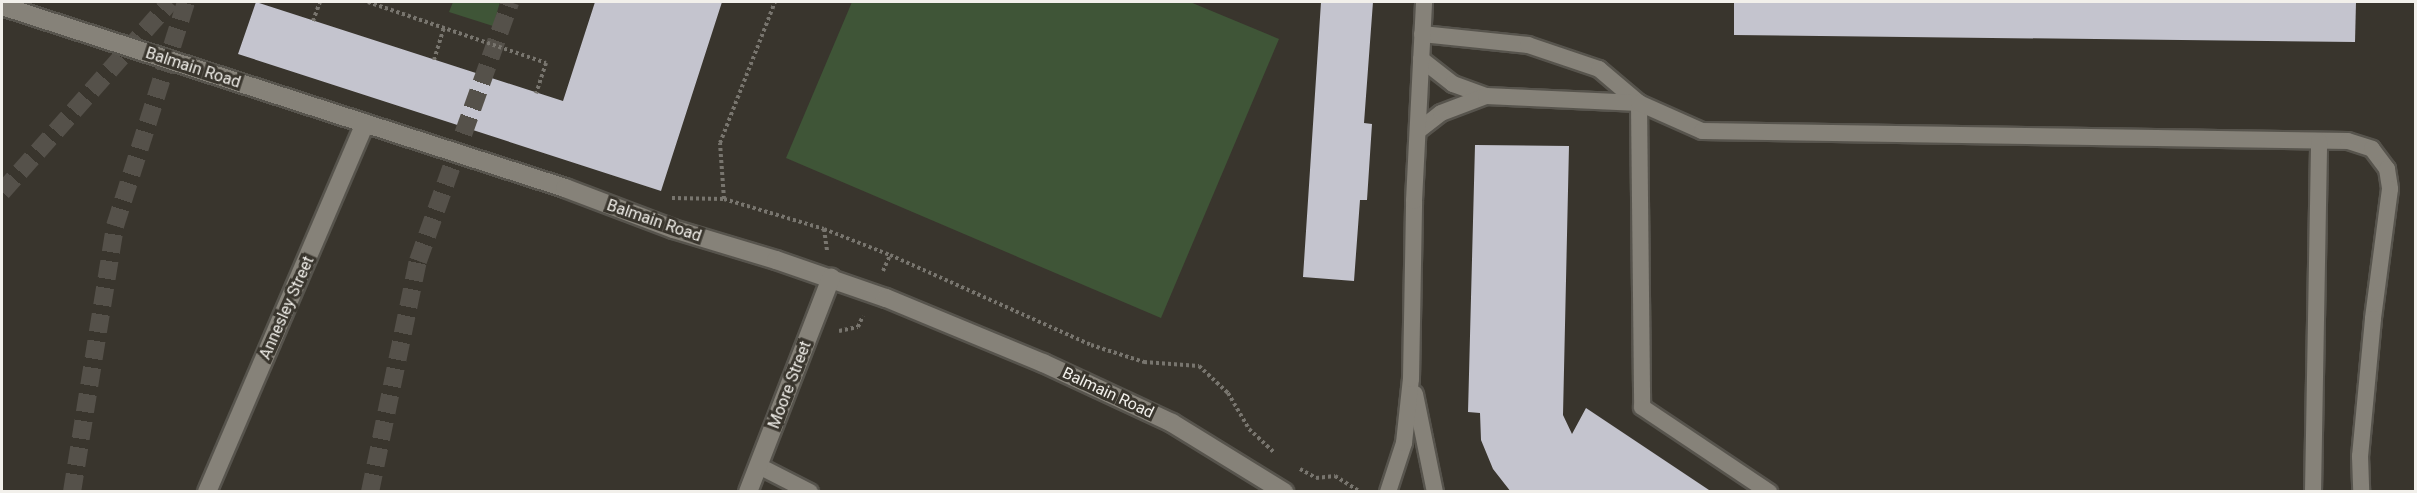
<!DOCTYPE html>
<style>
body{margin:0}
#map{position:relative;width:2417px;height:493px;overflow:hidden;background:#39352d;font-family:Roboto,sans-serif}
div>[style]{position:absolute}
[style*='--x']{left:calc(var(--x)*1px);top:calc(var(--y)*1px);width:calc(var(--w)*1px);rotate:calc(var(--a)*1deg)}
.green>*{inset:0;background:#3f5537}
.building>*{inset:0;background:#c4c4ce}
.motorway-tunnel>*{height:18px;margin-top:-9px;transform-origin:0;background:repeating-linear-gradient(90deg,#55514a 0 18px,transparent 0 27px)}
.path>*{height:4px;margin-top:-2px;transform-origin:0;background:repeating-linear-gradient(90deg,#78756e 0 3px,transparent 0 6px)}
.roads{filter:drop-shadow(2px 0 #57544d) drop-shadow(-2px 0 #57544d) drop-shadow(0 2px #57544d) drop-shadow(0 -2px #57544d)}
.service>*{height:16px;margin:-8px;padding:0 8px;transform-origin:8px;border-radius:8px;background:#868279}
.minor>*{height:18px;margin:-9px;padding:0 9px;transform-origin:9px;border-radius:9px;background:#868279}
.secondary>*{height:18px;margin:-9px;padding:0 9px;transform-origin:9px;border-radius:9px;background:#868279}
.path-bridge>*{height:4px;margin-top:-2px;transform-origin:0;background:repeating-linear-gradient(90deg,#78756e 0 3px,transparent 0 6px)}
span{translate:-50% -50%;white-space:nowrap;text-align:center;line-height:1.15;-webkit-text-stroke:6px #39352d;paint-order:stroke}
.street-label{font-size:16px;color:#f2f0eb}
.frame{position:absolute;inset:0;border:3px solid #f2f0eb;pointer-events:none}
</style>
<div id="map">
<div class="green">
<div style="clip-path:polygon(453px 2px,500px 2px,493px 26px,449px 12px)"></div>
<div style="clip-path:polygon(852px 2px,1190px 2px,1279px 39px,1161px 318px,786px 158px)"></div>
</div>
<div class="building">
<div style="clip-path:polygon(256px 2px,563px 101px,595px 2px,722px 2px,661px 191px,238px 54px)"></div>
<div style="clip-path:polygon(1321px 2px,1373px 2px,1364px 123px,1372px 124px,1367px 200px,1360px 200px,1354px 281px,1303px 277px)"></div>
<div style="clip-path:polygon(1734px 2px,2356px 2px,2355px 42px,1734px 35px)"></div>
<div style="clip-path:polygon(1475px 145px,1569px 146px,1563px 415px,1572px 434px,1586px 408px,1712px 492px,1511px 492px,1493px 469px,1481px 440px,1480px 413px,1468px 412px)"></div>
</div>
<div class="motorway-tunnel">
<div style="--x:2;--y:192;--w:254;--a:-48.5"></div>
<div style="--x:72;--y:492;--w:269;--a:-80.8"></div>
<div style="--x:115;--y:226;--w:235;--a:-72.4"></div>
<div style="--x:370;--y:492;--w:236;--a:-78.3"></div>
<div style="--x:418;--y:261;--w:275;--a:-70.4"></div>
</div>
<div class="path">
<div style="--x:313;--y:21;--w:20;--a:-70"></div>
<div style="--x:434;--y:60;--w:34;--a:-73"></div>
<div style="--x:672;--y:198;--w:52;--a:1.1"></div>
<div style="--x:724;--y:199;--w:104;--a:16.7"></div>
<div style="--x:824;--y:229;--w:71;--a:21.5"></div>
<div style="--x:890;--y:255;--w:220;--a:24.1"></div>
<div style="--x:1091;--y:345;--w:56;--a:17.8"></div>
<div style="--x:1144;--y:362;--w:55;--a:4.2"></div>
<div style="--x:1199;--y:366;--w:40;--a:43"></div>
<div style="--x:1228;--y:393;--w:42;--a:59.7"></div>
<div style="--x:1249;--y:429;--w:34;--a:43"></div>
<div style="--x:724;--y:199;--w:56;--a:-94.1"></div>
<div style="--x:720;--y:143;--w:151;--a:-68.7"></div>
<div style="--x:824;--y:229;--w:22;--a:82"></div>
<div style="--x:883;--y:271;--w:17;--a:-66"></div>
<div style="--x:839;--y:331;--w:19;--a:-12"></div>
<div style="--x:858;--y:327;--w:12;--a:-66"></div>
<div style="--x:1300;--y:469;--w:18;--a:29"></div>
<div style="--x:1316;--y:478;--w:19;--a:-6"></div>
<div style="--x:1335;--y:476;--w:31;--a:32"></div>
</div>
<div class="roads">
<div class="service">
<div style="--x:1422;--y:34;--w:107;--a:5.9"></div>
<div style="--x:1528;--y:45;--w:75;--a:18.7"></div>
<div style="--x:1599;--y:69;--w:52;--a:40.4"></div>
<div style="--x:1639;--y:103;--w:304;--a:89.4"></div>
<div style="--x:1642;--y:407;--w:153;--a:33.8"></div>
<div style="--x:1421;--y:59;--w:41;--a:38"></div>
<div style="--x:1453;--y:84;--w:35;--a:20"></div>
<div style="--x:1418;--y:131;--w:29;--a:-38"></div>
<div style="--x:1441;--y:113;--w:48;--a:-20.7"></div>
<div style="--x:1486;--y:96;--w:153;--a:2.6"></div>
<div style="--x:1639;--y:103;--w:69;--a:24"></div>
<div style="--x:1702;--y:131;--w:646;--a:0.89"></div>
<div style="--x:2348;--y:141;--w:25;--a:18"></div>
<div style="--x:2372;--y:149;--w:25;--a:53"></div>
<div style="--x:2387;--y:169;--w:20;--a:81"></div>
<div style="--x:2390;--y:189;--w:131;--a:97.5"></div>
<div style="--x:2373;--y:319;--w:138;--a:95.4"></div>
<div style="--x:2360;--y:456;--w:36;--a:88"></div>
<div style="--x:1415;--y:394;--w:100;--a:78.5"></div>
<div style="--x:759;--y:466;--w:57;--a:27"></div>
<div style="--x:1388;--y:492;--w:52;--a:-71.9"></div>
<div style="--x:1404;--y:443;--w:64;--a:-83.8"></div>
<div style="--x:1411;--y:379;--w:178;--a:-89"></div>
<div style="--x:1414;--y:201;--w:199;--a:-87.1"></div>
<div style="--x:2313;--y:492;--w:351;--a:-89"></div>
</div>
<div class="minor">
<div style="--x:207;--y:492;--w:401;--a:-66.8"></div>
</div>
<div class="secondary">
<div style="--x:2;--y:6;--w:592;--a:17.91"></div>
<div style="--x:565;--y:188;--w:116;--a:20.8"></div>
<div style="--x:673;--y:229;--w:108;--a:16.8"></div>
<div style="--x:776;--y:260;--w:116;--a:19.1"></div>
<div style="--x:886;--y:298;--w:170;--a:22.5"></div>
<div style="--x:1043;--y:363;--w:142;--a:24.9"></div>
<div style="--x:1172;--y:423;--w:132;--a:31.6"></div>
<div style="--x:748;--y:492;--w:230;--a:-68.8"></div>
</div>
</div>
<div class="path-bridge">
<div style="--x:368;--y:2;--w:188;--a:18.9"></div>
<div style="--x:546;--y:63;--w:32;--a:108"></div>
</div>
<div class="street-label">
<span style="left:193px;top:68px;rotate:18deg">Balmain Road</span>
<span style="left:654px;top:221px;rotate:19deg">Balmain Road</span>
<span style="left:287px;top:308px;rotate:-66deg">Annesley Street</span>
<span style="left:790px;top:385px;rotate:-69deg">Moore Street</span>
<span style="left:1108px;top:393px;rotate:25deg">Balmain Road</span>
</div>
<div class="frame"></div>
</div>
